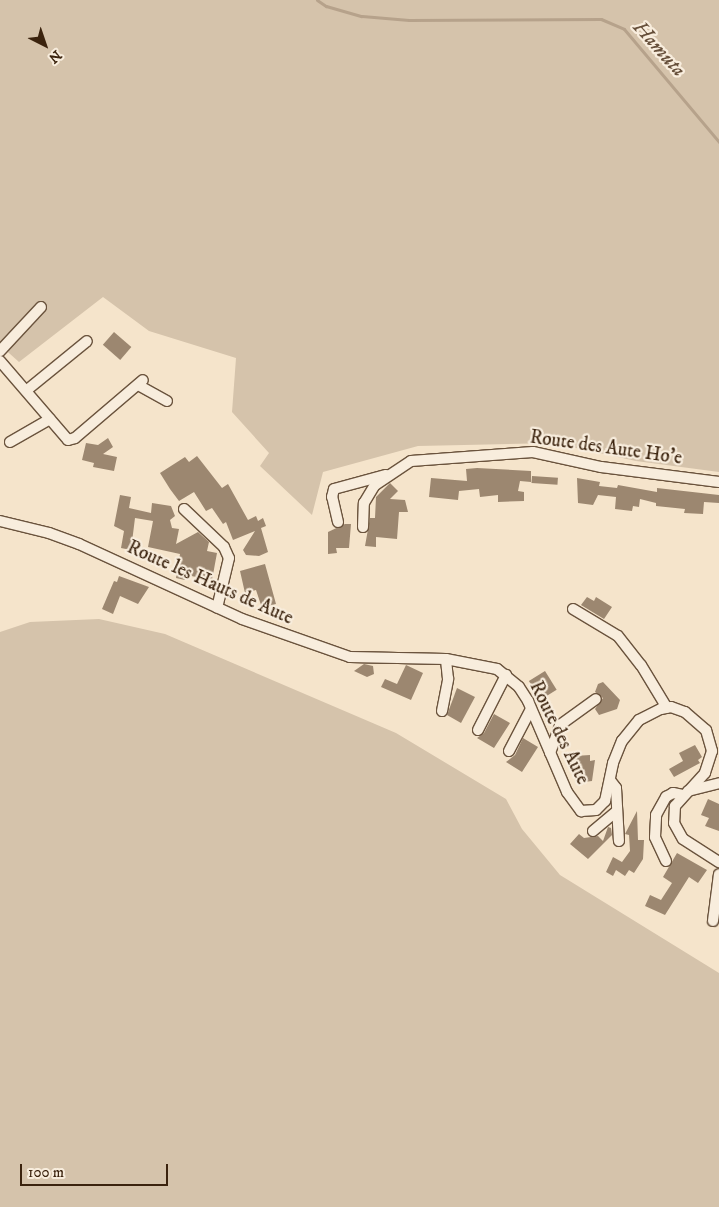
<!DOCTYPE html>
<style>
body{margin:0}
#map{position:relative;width:719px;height:1207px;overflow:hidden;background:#f5e4cb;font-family:"IM FELL DW Pica",serif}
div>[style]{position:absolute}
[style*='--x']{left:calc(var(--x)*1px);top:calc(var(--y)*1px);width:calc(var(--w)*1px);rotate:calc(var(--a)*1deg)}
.green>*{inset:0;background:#d5c3ab}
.stream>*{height:3px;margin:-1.5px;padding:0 1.5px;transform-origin:1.5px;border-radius:1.5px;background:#b6a28b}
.building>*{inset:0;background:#9c8770;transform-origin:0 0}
.roads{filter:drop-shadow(1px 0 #6a533d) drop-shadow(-1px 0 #6a533d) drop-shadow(0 1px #6a533d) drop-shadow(0 -1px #6a533d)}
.minor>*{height:10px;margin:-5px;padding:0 5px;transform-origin:5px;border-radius:5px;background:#f8eddd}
span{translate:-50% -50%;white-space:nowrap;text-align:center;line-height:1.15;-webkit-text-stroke:4.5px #f8eddd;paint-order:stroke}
.street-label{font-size:19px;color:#3b230e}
.water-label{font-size:20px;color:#664f3a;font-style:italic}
.north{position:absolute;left:20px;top:20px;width:50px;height:50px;-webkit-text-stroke:4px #f8eddd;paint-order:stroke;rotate:139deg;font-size:14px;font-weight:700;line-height:20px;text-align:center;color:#3b230e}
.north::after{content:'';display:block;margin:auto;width:18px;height:22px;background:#3b230e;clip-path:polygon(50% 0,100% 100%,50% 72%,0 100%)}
.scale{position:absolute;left:20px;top:1164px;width:148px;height:22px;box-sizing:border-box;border:2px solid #3b230e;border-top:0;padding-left:6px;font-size:15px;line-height:18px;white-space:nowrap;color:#3b230e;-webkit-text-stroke:4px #f8eddd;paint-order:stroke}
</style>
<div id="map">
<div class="green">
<div style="clip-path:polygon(0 0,719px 0,719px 472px,636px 461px,553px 443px,418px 446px,323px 472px,312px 515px,260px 466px,269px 453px,232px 412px,236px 358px,149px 331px,103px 297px,19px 362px,0 345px)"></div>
<div style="clip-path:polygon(99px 619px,165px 634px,396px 733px,506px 799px,522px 829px,560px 875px,719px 973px,719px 1207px,0 1207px,0 632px,30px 622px)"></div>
</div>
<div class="stream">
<div style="--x:317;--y:0;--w:11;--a:34"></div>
<div style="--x:326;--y:6;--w:37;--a:16"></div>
<div style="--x:362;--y:16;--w:47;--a:4.9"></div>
<div style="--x:409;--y:20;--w:192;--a:-0.3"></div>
<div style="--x:601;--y:19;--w:25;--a:23"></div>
<div style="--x:624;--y:29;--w:148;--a:49.9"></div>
</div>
<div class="building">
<div style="left:114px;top:332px;width:23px;height:17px;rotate:41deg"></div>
<div style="clip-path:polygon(108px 438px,113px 447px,103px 454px,117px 457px,114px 471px,93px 467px,94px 463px,82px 460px,86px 443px,98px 445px)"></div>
<div style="clip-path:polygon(197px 456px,222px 488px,228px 484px,248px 520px,256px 516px,258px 521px,263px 518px,266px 526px,261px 528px,268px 552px,259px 556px,246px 555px,243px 550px,255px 531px,233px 540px,226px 522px,223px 524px,212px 508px,206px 511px,194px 492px,179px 501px,170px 489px,160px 473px,185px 457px,189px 462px)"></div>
<div style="clip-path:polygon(477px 468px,531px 471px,531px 482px,520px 481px,518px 491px,524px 492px,524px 501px,498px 502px,498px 495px,480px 497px,479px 489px,459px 491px,458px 500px,429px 497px,431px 478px,467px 481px,466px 469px)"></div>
<div style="left:532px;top:476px;width:26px;height:7px;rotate:4deg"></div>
<div style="clip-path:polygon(577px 478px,600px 482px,599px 486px,617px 488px,618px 485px,657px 492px,657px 488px,719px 495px,719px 503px,704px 502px,703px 514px,684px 513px,685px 509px,656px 506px,656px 503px,640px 499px,639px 507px,633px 506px,632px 511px,615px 509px,616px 497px,598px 495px,593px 505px,578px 503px)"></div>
<div style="clip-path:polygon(390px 483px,398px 491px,390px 499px,405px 500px,408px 512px,399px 512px,397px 539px,376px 537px,376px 547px,365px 546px,370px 518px,375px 518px,376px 497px)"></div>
<div style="clip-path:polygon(120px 495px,131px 497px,129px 508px,151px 513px,152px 503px,171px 506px,175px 516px,170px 520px,172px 528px,179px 529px,176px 544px,198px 532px,209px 542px,207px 551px,217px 553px,212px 580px,186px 575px,185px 580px,176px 578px,180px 554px,148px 547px,153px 521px,135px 518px,131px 550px,121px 548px,124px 531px,114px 526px)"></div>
<div style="clip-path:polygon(345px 524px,351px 524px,349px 548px,336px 548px,337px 553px,328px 554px,328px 532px)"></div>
<div style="clip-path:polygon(265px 564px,276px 604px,262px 608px,256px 590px,245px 593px,240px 571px)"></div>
<div style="clip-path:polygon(119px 576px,149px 587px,138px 604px,120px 596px,113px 614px,102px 609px,114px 581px,117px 582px)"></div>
<div style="clip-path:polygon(587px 597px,594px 601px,596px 597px,612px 607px,604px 619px,581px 605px)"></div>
<div style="clip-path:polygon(364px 664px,373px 666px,374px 674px,367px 677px,354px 671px)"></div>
<div style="clip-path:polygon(406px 665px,423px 673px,411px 700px,381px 687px,385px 679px,397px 684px)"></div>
<div style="left:545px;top:671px;width:22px;height:19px;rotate:58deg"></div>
<div style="clip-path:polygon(603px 682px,620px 700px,617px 709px,599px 715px,595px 709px,603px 698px,595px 692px,598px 684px)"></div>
<div style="clip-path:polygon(457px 688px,475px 697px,461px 723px,447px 715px)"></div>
<div style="clip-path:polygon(494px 714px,510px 723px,494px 748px,477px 738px,484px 733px)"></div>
<div style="clip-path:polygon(523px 738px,538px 747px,522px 772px,506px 762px,515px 755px)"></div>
<div style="clip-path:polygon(695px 745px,702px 757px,698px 760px,700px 763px,674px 777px,669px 769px,683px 761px,679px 753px)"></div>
<div style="clip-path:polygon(575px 752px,575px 756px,590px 755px,590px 761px,595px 760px,592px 781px,576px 783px,575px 765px,568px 766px,567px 753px)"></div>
<div style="clip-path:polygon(708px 799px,719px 804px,719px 831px,705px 826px,709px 818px,701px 815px)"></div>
<div style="clip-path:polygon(637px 811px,638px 840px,644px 840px,643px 859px,634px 873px,629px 870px,625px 876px,616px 870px,613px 876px,606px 872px,613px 857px,622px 862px,630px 851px,629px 835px,625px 834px)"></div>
<div style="clip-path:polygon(608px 827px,611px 828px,612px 835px,588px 859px,570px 844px,579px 834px,584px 838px,598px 836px,603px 841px)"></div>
<div style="clip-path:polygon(677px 853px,707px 870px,698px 883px,689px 877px,665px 915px,645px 906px,650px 895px,661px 900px,672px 883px,663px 877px)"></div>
</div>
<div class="roads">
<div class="minor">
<div style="--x:0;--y:351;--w:60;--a:-47"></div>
<div style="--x:0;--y:361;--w:104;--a:49.3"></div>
<div style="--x:68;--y:440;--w:7;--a:-16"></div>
<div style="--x:75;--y:438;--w:89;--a:-40.5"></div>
<div style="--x:138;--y:385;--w:33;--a:29"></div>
<div style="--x:27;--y:390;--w:77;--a:-39.2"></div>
<div style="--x:10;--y:442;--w:46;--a:-29.9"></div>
<div style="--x:184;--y:509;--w:55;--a:43.5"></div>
<div style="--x:224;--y:547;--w:12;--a:66"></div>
<div style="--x:229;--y:558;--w:51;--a:103.5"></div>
<div style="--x:0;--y:521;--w:50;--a:13.8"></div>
<div style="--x:49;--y:533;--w:32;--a:20"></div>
<div style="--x:79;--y:544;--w:179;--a:24.7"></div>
<div style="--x:242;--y:619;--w:114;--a:19.4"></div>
<div style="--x:350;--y:657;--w:96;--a:1.2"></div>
<div style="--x:446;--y:659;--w:52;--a:11.1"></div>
<div style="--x:497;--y:669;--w:28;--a:39"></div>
<div style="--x:519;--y:687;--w:17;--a:57"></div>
<div style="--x:528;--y:701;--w:99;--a:66.8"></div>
<div style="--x:567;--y:792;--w:24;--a:54"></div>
<div style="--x:581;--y:811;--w:15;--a:-4"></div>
<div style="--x:596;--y:810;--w:13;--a:-45"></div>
<div style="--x:605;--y:801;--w:39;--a:-78"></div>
<div style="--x:613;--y:763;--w:24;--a:-68"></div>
<div style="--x:622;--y:741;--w:27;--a:-51"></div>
<div style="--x:639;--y:720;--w:25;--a:-27"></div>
<div style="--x:661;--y:709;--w:10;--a:-11"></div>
<div style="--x:671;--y:707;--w:15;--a:20"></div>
<div style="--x:685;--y:712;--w:28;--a:41"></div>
<div style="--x:706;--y:730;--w:22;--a:74"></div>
<div style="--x:712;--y:751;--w:23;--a:108"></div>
<div style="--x:705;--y:773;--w:45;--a:132.3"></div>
<div style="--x:675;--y:806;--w:17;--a:93"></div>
<div style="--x:674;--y:823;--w:18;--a:61"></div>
<div style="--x:683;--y:839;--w:43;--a:32.6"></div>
<div style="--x:338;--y:522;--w:26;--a:-103"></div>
<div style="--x:332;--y:497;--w:8;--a:-76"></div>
<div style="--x:334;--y:489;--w:54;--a:-15.1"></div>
<div style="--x:363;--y:527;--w:24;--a:-88"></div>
<div style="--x:364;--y:503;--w:21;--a:-59"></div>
<div style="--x:375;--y:485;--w:43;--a:-33.7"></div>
<div style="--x:411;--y:461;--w:122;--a:-4.2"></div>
<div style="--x:533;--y:452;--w:70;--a:12.4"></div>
<div style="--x:601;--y:467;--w:119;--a:7.2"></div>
<div style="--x:573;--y:609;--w:52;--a:31"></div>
<div style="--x:618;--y:636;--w:37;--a:52"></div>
<div style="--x:641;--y:665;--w:50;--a:58.8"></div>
<div style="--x:442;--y:711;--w:33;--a:-79"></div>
<div style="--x:448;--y:679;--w:20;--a:-96"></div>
<div style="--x:478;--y:730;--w:62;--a:-63"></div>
<div style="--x:509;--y:751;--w:47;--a:-62.4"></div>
<div style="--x:550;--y:753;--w:30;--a:-70"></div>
<div style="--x:560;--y:725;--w:44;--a:-35.8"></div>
<div style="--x:610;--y:780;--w:10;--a:53"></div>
<div style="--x:616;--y:788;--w:53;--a:86.8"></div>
<div style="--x:688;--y:791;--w:32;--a:-14"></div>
<div style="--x:593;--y:831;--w:30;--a:-40"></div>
<div style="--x:666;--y:861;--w:26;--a:-115"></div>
<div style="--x:655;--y:837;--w:22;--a:-87"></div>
<div style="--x:656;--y:815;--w:21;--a:-61"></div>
<div style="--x:666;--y:797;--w:8;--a:-30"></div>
<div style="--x:673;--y:793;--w:10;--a:11"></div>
<div style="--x:713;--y:921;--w:47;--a:-82.7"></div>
</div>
</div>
<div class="street-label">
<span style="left:606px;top:448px;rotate:8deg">Route des Aute Ho'e</span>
<span style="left:210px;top:583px;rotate:24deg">Route les Hauts de Aute</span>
<span style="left:559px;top:733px;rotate:64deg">Route des Aute</span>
</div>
<div class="water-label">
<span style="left:659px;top:49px;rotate:48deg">Hamuta</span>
</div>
<div class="north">N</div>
<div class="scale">100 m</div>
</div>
